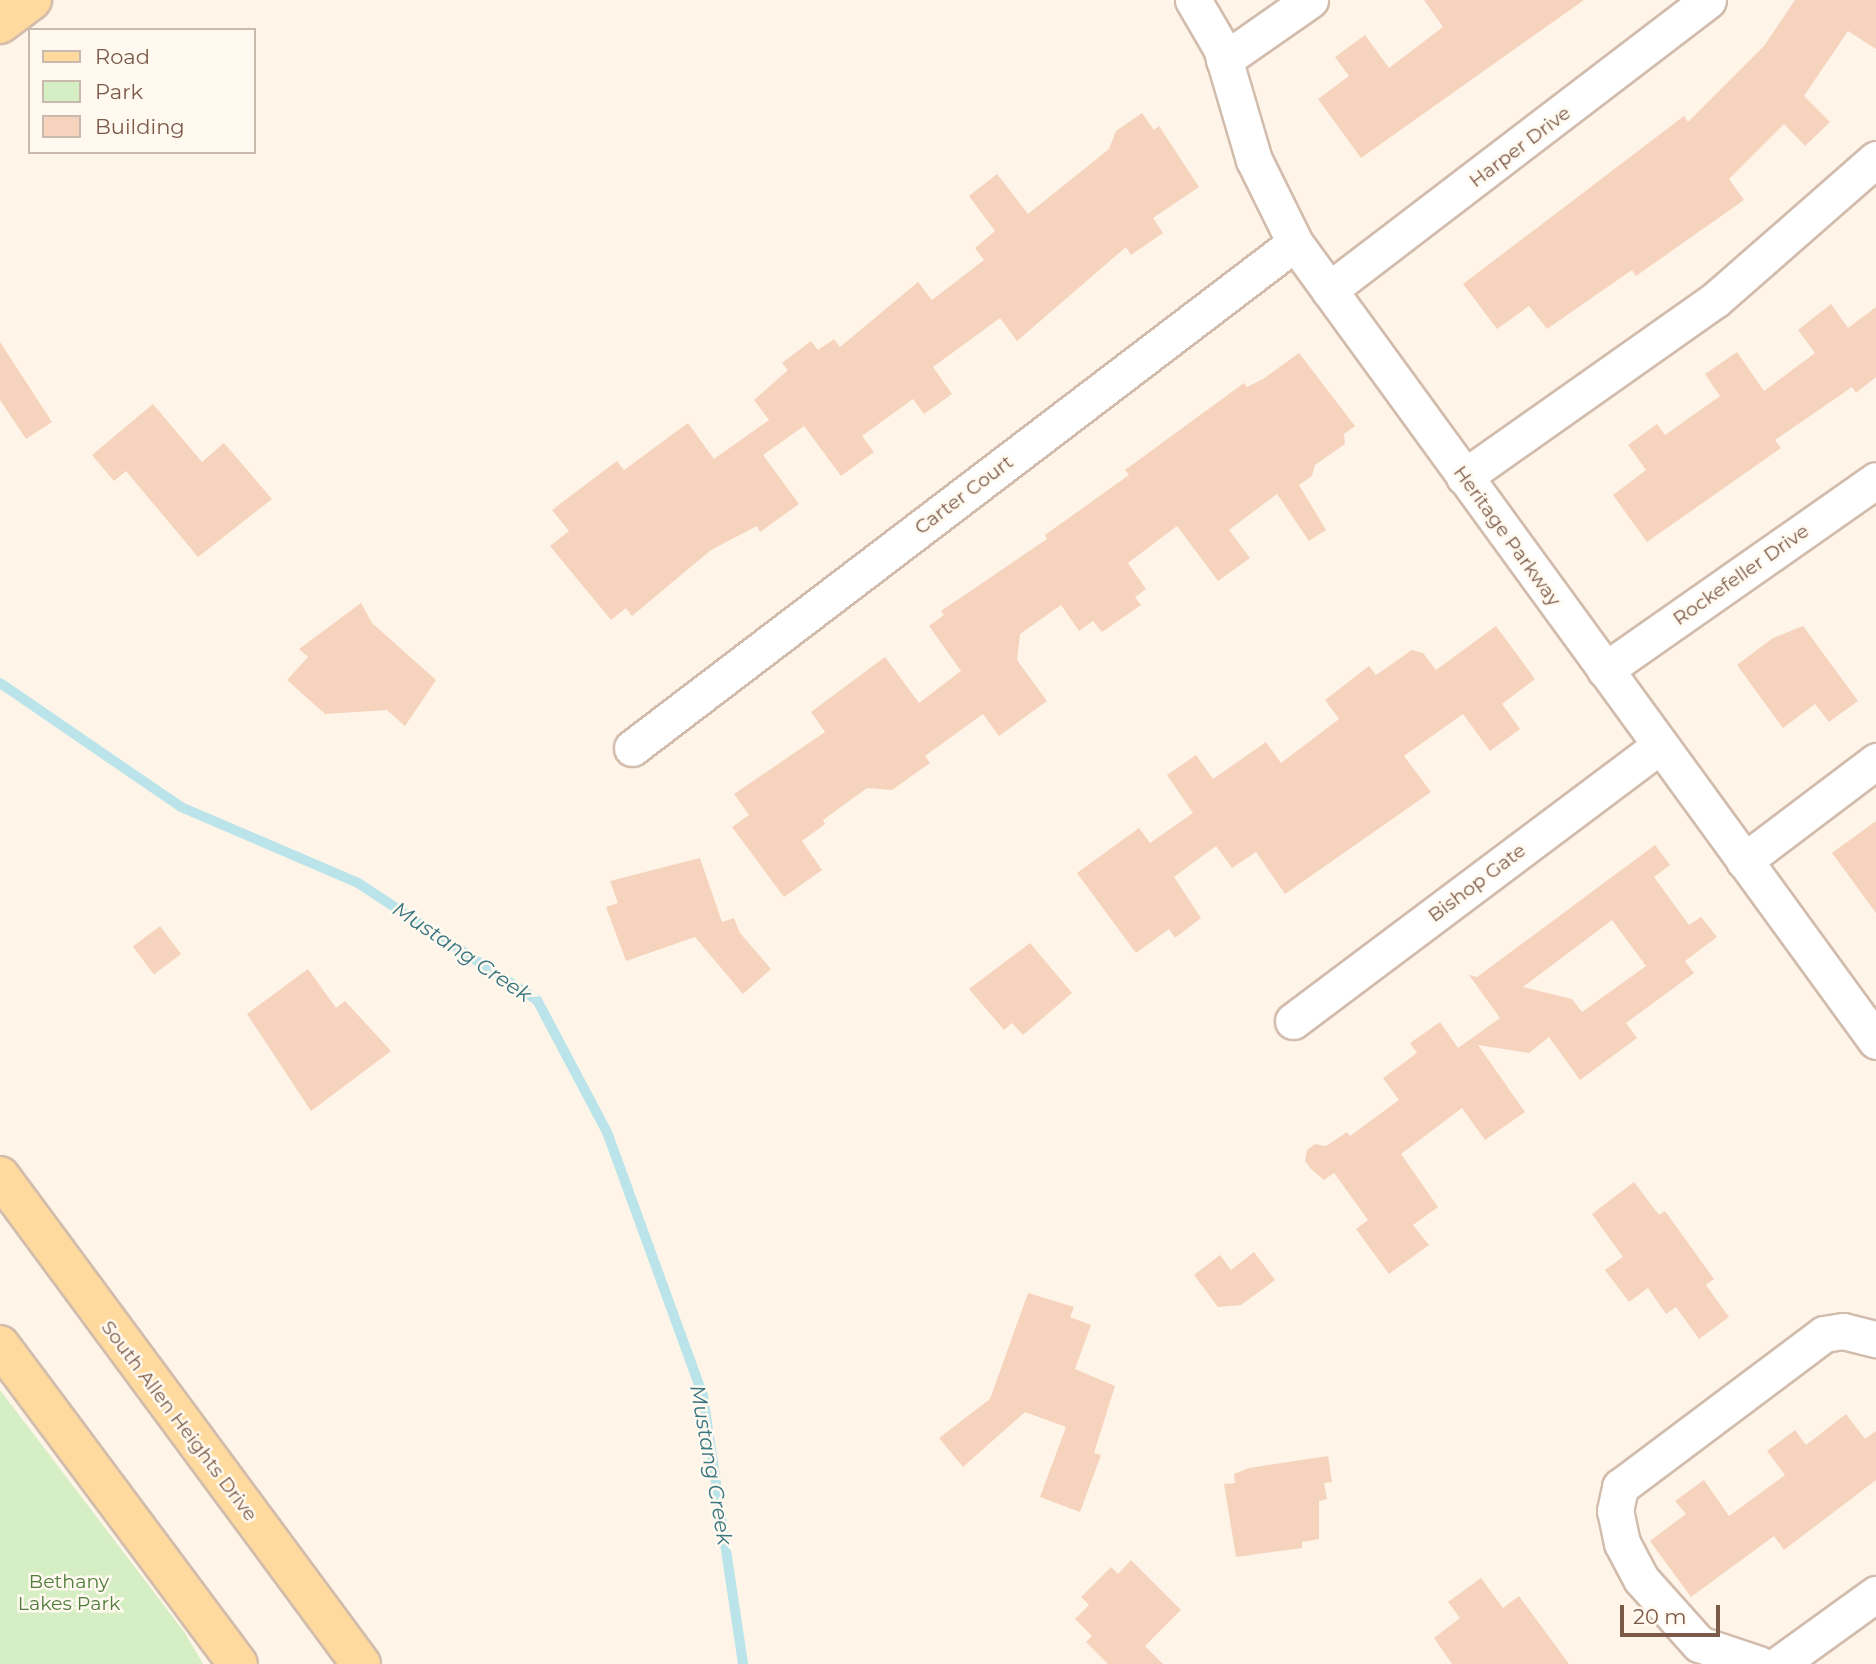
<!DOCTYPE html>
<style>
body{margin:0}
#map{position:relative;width:1876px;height:1664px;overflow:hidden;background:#fef5e8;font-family:Montserrat,sans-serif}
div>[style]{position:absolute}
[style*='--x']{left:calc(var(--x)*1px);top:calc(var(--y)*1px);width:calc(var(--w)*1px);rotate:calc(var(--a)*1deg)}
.green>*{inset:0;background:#d6eec4}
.stream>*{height:10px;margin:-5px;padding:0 5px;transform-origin:5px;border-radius:5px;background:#bae4ea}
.building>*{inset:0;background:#f6d3bd;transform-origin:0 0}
.roads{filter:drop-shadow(2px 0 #d2bcac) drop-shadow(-2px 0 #d2bcac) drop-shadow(0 2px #d2bcac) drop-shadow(0 -2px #d2bcac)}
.minor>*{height:35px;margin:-17.5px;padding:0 17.5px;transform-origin:17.5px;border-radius:17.5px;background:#fff}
.major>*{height:38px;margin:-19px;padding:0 19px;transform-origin:19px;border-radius:19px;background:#ffda9e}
span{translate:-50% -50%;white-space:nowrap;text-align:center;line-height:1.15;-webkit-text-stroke:5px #fff9f0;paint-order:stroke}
.street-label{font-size:19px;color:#7b5a49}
.park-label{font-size:19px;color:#507c3d}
.water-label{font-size:21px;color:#3a7682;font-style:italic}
.legend{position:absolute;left:28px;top:28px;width:228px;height:126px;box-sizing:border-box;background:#fff9f0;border:2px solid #cab9ad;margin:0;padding:9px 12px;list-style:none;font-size:21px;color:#7b5a49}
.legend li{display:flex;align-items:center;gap:14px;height:35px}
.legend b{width:35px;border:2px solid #cab9ad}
.scale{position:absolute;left:1620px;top:1605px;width:100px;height:32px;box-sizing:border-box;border:4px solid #7b5a49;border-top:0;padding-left:9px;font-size:21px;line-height:24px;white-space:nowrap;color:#7b5a49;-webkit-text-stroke:5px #fff9f0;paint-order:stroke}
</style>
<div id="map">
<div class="green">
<div style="clip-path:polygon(0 1390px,185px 1633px,203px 1664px,0 1664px)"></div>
</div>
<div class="stream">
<div style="--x:0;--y:683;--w:219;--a:34.4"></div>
<div style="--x:181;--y:807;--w:193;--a:23.2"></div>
<div style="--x:358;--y:883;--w:214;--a:33.2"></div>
<div style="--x:537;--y:1000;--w:149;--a:62.1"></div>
<div style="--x:607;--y:1132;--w:281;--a:70"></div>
<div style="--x:703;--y:1396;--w:271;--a:81.5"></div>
</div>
<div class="building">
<div style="clip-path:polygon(1424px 0,1584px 0,1361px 158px,1318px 99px,1349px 76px,1335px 57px,1365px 35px,1389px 68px,1443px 27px)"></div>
<div style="clip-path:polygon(1795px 0,1876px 0,1876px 49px,1848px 31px,1804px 96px,1830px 122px,1805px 146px,1784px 124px,1729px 179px,1744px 200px,1636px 276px,1632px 270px,1547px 329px,1529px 306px,1497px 329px,1463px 284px,1684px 116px,1688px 122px,1764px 46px)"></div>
<div style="clip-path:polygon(1142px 113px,1154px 130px,1159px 126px,1199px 187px,1153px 218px,1163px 233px,1131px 255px,1126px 247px,1017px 341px,1000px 318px,933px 367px,952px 394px,924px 414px,913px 399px,862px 436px,874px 452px,841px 476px,804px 426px,763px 455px,799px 504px,760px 532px,757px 526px,711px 550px,632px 616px,626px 608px,611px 620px,550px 546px,569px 531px,552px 510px,617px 461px,624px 470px,688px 423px,714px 459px,769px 420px,754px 400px,788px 370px,782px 363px,811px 341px,818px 350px,834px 339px,840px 347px,918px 282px,932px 300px,984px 260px,975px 248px,995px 231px,969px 196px,997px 174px,1028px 214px,1109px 149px,1116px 131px)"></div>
<div style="clip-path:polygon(1831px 304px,1848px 328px,1876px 307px,1876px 377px,1856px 393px,1852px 387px,1775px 440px,1781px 448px,1647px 542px,1613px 495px,1646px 470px,1628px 445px,1657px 424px,1665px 435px,1720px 396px,1705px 374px,1737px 352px,1764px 391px,1815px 353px,1798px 330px)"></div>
<div style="clip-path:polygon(0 342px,52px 422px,26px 439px,0 400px)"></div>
<div style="clip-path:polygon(1299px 353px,1355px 426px,1344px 434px,1345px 444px,1315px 465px,1312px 476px,1299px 485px,1326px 530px,1309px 541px,1277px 494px,1229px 530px,1250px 558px,1218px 581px,1177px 526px,1128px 563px,1146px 589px,1135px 597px,1141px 605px,1102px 632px,1093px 621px,1079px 631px,1061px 605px,1020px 634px,1017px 660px,1047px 701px,999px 736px,983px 714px,925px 756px,930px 763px,892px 790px,867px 788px,823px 820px,825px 824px,802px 841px,822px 870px,784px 897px,732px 827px,749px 815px,734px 794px,825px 732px,811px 712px,885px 657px,919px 703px,961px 671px,929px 626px,944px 615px,941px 611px,1047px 539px,1045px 535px,1129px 475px,1125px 470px,1244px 383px,1247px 387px,1263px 379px)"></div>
<div style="clip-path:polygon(153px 404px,202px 462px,224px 443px,272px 499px,198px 557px,126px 471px,114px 481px,92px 455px)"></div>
<div style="clip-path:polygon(361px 603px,372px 623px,436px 680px,405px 726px,387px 710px,325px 714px,287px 680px,308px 657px,299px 649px)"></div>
<div style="clip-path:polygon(1496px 626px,1535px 679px,1502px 704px,1520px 729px,1490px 751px,1463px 714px,1404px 756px,1431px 792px,1285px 894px,1256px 852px,1232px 868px,1216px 846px,1174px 877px,1201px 918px,1175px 938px,1169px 929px,1136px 953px,1077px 873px,1139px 828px,1150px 843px,1193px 813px,1167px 775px,1196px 755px,1213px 779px,1266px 742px,1281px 763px,1339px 719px,1325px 700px,1369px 666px,1376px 675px,1412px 650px,1423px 653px,1436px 670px)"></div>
<div style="clip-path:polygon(1803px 626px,1858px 701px,1829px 722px,1815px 704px,1783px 728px,1737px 665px,1773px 638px)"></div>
<div style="clip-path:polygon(1876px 821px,1876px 913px,1832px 853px)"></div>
<div style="clip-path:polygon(evenodd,1655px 845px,1670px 865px,1654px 877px,1689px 925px,1701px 917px,1717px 937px,1685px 961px,1694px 973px,1626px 1023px,1637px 1038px,1580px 1080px,1549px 1037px,1529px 1053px,1478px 1045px,1525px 1112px,1485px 1140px,1462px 1108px,1401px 1154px,1438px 1207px,1413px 1225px,1429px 1245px,1389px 1274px,1356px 1229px,1368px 1220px,1334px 1173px,1324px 1180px,1311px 1169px,1305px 1161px,1307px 1150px,1315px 1144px,1326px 1146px,1347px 1132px,1350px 1136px,1399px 1100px,1383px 1078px,1417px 1053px,1410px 1043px,1440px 1022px,1458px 1048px,1500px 1018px,1469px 975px,1477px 977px,1655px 845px,1612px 920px,1646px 966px,1582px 1012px,1572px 999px,1523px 987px,1612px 920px)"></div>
<div style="clip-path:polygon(700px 858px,722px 922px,734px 918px,740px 933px,771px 969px,743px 994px,695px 937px,626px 961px,606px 907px,618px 903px,610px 881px)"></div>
<div style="left:160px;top:926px;width:35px;height:34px;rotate:53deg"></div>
<div style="clip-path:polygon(1030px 943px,1072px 993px,1023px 1035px,1012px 1023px,1004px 1030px,969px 989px)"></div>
<div style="clip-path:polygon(308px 969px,336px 1008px,345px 1001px,391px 1051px,311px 1111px,247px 1014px)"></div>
<div style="clip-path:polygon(1634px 1182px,1659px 1215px,1665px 1211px,1714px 1279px,1706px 1285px,1729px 1317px,1699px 1339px,1676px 1307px,1666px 1314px,1648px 1288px,1629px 1302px,1605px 1270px,1623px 1257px,1592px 1214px)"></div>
<div style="clip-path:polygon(1254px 1252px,1275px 1280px,1241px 1305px,1218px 1307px,1194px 1275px,1220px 1255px,1231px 1270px)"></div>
<div style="clip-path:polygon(1028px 1293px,1074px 1307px,1070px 1317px,1091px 1325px,1075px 1369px,1115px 1386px,1094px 1453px,1101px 1455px,1080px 1512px,1040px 1497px,1066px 1427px,1025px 1412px,963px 1467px,939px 1438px,990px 1399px)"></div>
<div style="clip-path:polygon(1846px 1414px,1865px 1439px,1876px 1431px,1876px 1480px,1784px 1550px,1774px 1536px,1691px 1597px,1650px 1541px,1686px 1514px,1675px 1501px,1704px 1480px,1729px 1516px,1785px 1475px,1767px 1451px,1795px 1430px,1806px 1445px)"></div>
<div style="clip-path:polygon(1328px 1456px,1332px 1482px,1324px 1483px,1327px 1499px,1319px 1501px,1319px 1539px,1302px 1542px,1302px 1548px,1236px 1557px,1224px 1484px,1235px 1483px,1234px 1474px,1249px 1468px)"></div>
<div style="clip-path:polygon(1131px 1560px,1181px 1610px,1145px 1646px,1163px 1664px,1108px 1664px,1086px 1642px,1092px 1636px,1075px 1619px,1089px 1605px,1081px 1597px,1111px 1567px,1118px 1574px)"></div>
<div style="clip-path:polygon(1481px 1578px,1503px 1608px,1519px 1596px,1569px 1664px,1452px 1664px,1434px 1638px,1460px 1618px,1448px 1602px)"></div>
</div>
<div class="roads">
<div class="minor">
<div style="--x:1193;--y:0;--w:56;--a:59.7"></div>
<div style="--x:1221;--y:48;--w:117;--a:73.6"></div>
<div style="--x:1254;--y:160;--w:93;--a:63.7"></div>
<div style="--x:1295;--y:243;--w:987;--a:53.94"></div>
<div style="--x:1224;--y:60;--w:105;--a:-34.9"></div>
<div style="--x:1329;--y:290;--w:477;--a:-37.4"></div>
<div style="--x:1464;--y:477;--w:307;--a:-35.2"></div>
<div style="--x:1715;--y:300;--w:214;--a:-41.2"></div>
<div style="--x:1605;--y:670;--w:331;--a:-35"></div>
<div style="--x:632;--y:748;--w:833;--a:-37.3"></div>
<div style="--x:1744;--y:861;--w:166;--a:-37.1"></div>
<div style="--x:1293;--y:1021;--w:459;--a:-36.9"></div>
<div style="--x:1759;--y:1664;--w:63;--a:-161.6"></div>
<div style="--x:1699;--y:1644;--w:87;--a:-131.7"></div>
<div style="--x:1641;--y:1579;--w:41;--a:-117.8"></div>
<div style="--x:1622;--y:1543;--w:33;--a:-102"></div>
<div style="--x:1615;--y:1511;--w:25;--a:-78"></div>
<div style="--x:1620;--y:1487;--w:255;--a:-36.9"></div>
<div style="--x:1824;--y:1334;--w:19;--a:-9"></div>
<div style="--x:1843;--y:1331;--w:34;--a:14"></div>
<div style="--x:1779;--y:1664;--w:120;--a:-35.8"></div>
</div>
<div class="major">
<div style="--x:0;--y:24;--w:40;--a:-37"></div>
<div style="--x:0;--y:1176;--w:607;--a:53.51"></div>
<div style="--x:0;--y:1345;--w:398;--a:53.3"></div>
</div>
</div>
<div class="street-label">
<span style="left:1520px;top:147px;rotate:-37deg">Harper Drive</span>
<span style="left:964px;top:495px;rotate:-37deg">Carter Court</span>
<span style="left:1507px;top:536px;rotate:54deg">Heritage Parkway</span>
<span style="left:1741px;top:575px;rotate:-35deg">Rockefeller Drive</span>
<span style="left:1477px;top:883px;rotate:-37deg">Bishop Gate</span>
<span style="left:179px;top:1421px;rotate:53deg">South Allen Heights Drive</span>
</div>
<div class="park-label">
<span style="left:69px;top:1593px">Bethany<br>Lakes Park</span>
</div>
<div class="water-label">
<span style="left:462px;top:952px;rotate:34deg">Mustang Creek</span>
<span style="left:711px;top:1465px;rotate:80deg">Mustang Creek</span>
</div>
<ul class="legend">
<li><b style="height:9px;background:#ffda9e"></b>Road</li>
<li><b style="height:19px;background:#d6eec4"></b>Park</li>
<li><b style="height:19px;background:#f6d3bd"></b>Building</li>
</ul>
<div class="scale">20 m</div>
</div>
